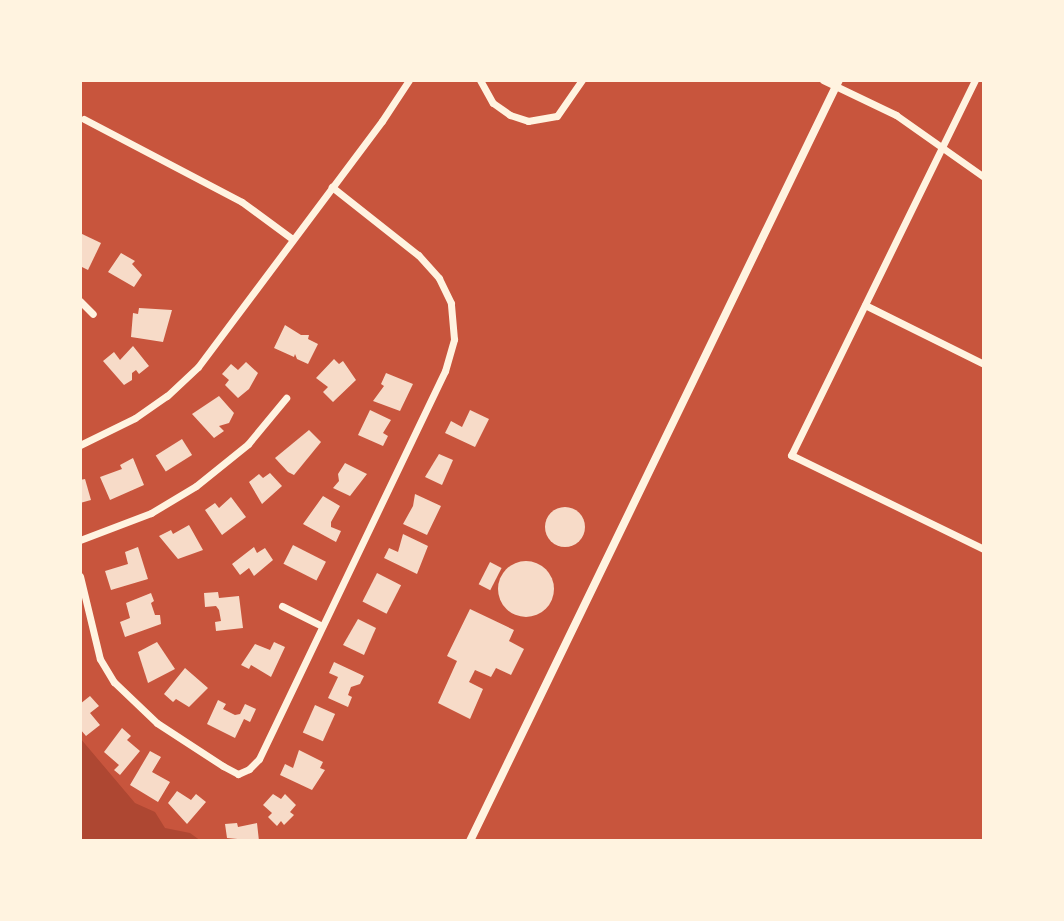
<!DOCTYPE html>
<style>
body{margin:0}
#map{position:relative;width:1064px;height:921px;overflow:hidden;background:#c8553d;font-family:"Noto Serif",serif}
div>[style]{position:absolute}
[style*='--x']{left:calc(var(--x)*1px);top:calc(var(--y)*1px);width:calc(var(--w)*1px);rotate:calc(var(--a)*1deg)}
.green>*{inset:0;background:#ae4732}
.building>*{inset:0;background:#f7dbc8;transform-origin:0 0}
.round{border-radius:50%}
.minor>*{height:7px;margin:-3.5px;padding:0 3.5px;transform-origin:3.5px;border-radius:3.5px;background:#fff3e0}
.tertiary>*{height:8px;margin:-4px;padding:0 4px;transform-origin:4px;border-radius:4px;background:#fff3e0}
span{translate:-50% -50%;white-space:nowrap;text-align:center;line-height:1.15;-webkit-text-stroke:6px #fff3e0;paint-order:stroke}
.frame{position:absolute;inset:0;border:82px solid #fff3e0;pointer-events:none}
</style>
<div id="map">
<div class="green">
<div style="clip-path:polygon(80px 738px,135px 803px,155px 812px,165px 828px,190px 833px,201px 841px,80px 841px)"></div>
</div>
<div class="building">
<div style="clip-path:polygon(80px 233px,101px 243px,88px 270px,80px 266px)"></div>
<div style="clip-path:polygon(121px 253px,135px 261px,132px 264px,142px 275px,134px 287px,108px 272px)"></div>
<div style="clip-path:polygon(139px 308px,172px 310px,163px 342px,131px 337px,133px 313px,138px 314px)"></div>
<div style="clip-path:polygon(285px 325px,301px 335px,309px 335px,308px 339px,318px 344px,308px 364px,297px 359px,295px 354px,294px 357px,274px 348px)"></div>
<div style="clip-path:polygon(133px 346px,149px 366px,139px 374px,136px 370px,132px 373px,132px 380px,124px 385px,103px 361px,114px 352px,120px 360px)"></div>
<div style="clip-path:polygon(334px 359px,339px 364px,343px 361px,356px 380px,333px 402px,323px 392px,328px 387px,316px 378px)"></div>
<div style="clip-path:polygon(246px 362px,258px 373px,249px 389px,238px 398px,225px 385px,229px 380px,222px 374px,231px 364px,238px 370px)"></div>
<div style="clip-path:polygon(386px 373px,413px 384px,400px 411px,373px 401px,384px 386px,381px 384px)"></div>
<div style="clip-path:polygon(219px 396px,234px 413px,229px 423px,219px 426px,224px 431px,214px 438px,192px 414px)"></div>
<div style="clip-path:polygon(370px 410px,391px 420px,383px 433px,388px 436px,383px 446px,358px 435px)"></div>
<div style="clip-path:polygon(470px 410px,489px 419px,475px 447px,445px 433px,451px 421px,462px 427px)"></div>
<div style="clip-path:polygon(309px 430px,321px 442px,294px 475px,288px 472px,275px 458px)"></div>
<div style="left:182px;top:439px;width:19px;height:31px;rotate:58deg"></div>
<div style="clip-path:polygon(439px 454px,453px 460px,442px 485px,425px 477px)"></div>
<div style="clip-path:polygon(133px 458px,144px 485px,110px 500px,100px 477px,122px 469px,120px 465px)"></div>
<div style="clip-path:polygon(345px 463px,367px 474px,350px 496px,333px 488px,339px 481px,338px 474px)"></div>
<div style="clip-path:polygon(270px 473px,282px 486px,262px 504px,249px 482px,259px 474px,263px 478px)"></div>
<div style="clip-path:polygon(85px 479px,91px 500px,80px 503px,80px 480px)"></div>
<div style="clip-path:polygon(415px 494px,441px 506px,427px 535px,403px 524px,413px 506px)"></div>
<div style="clip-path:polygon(323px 496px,340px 506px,331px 522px,331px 527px,341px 531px,336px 542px,303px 524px)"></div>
<div style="clip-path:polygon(231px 497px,246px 517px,222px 535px,205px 510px,215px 503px,219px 508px)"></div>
<div class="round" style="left:545px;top:507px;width:40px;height:40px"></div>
<div style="clip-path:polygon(189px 525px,203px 550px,178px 559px,159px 536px,171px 530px,173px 534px)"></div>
<div style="clip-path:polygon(403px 534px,428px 546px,417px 574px,384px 558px,389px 548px,398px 552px)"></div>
<div style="left:293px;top:545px;width:37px;height:21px;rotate:27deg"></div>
<div style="clip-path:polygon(138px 547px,148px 579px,111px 590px,105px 571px,128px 564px,125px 552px)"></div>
<div style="clip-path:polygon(254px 547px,257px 553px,265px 548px,273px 560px,254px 576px,249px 568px,240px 575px,232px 564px)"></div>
<div class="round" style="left:498px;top:561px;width:56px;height:56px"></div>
<div style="left:490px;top:562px;width:13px;height:25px;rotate:27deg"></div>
<div style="left:377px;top:573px;width:27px;height:32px;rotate:27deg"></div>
<div style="clip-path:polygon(218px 592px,219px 598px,239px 596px,243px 628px,216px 631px,215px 622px,221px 621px,219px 610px,216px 606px,205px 607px,204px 593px)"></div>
<div style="clip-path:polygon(151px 593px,154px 601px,151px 603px,155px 615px,160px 615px,161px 624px,125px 637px,120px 622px,130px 618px,126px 603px)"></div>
<div style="clip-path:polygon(470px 609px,514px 630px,509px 641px,524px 649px,511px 675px,496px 668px,491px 677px,475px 670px,469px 682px,483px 689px,470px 719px,438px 703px,457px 661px,447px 656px)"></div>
<div style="clip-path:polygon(358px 619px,376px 628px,364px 655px,343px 645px)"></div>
<div style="clip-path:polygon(157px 642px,175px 669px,148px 683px,138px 652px)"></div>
<div style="clip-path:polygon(274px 642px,285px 647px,271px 677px,251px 665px,249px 669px,241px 665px,255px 644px,270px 650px)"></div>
<div style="clip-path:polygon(334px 662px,364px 676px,360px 684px,351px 687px,348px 695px,352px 697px,348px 707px,328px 698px,338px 677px,329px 673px)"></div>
<div style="clip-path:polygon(185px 668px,208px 688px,189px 707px,176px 699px,173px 702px,164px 694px)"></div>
<div style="clip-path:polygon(90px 696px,99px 706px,90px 713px,100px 725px,86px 736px,80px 729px,80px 704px)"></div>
<div style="clip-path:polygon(218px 700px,226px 704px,223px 709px,235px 715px,240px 714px,245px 704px,256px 709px,250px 722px,244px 719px,235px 738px,207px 724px)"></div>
<div style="left:315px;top:705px;width:22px;height:30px;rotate:24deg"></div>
<div style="clip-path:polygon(122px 728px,131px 736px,127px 740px,140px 751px,120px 775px,114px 770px,119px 765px,104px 752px)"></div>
<div style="clip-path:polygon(299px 750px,323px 762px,320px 768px,325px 770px,312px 790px,280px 775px,285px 764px,293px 768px)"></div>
<div style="clip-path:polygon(150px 751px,161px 757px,152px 772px,170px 782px,158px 802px,130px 785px)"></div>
<div style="clip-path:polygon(177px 791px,191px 800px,196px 794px,206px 802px,187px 824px,168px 803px)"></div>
<div style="clip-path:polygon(273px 794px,281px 799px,285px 794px,296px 805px,290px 812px,294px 815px,284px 825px,281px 821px,277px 826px,268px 817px,272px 813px,263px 805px)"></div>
<div style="clip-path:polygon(237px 823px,238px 827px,257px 823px,259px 841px,227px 838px,225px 824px)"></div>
</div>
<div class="minor">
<div style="--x:480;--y:80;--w:26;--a:61"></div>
<div style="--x:493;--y:103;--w:21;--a:35"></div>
<div style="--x:510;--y:115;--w:19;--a:18"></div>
<div style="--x:528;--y:121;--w:29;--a:-10"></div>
<div style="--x:557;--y:116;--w:44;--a:-55.2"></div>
<div style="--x:823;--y:80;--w:81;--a:25.6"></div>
<div style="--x:896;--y:115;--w:108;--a:35.2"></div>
<div style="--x:975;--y:80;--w:418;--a:116.1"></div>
<div style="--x:791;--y:455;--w:215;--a:26"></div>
<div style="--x:84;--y:119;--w:178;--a:27.7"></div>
<div style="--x:242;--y:202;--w:61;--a:36.3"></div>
<div style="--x:80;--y:301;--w:18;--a:45"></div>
<div style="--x:865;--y:305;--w:133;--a:26.4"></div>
<div style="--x:80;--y:445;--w:61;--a:-26.1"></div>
<div style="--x:135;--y:418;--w:39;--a:-35"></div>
<div style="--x:167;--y:396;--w:42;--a:-43.1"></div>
<div style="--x:198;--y:367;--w:307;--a:-53.2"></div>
<div style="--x:382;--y:121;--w:49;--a:-56.6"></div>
<div style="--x:80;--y:540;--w:76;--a:-20.8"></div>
<div style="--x:151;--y:513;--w:52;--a:-31"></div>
<div style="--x:196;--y:486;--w:67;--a:-38.9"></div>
<div style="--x:248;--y:444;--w:60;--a:-50.4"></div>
<div style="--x:80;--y:576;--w:85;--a:76.5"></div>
<div style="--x:100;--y:659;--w:27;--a:59"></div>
<div style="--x:114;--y:682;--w:59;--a:43.6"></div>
<div style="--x:157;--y:723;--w:79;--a:33.1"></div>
<div style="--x:223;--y:766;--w:17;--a:28"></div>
<div style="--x:238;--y:774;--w:12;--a:-24"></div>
<div style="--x:249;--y:769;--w:14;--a:-45"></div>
<div style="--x:259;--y:759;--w:430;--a:-64.4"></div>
<div style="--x:445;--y:371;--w:33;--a:-74"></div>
<div style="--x:454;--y:339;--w:36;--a:-95"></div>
<div style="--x:451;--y:303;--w:28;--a:-116"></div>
<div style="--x:439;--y:278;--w:31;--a:-132"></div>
<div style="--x:418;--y:255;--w:110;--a:-141.7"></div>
<div style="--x:282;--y:606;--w:45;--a:26.6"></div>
</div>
<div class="tertiary">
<div style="--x:470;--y:841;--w:846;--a:-64.13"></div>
</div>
<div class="frame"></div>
</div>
